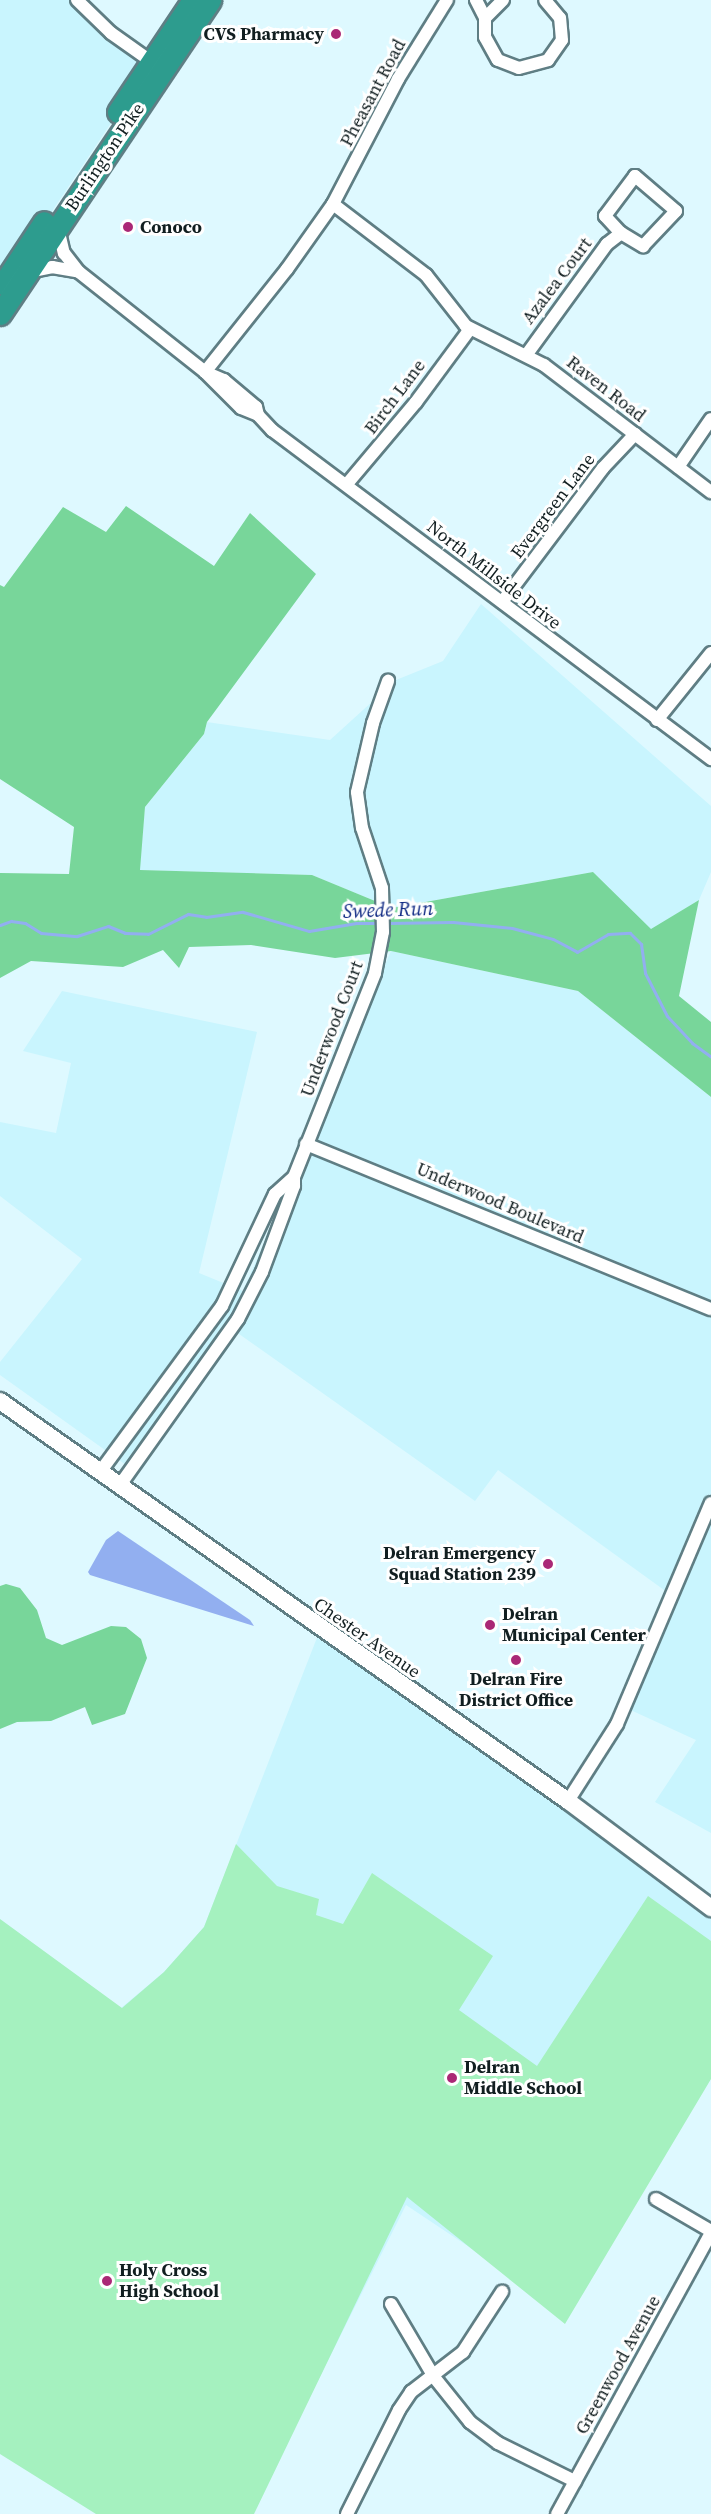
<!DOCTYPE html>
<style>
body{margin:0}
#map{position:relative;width:711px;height:2514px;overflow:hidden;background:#def9ff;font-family:"Source Serif 4",serif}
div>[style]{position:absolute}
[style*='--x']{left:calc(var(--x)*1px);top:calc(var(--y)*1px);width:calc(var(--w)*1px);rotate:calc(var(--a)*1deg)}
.built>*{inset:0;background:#c9f5fe}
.green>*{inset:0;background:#a5f1bf}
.forest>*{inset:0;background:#78d69a}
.water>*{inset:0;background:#92aff0}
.stream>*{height:3px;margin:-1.5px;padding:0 1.5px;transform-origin:1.5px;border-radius:1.5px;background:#92aff0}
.roads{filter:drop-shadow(2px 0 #5f7e84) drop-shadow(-2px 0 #5f7e84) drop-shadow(0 2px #5f7e84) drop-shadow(0 -2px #5f7e84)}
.street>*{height:12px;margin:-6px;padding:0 6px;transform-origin:6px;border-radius:6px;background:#fff}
.secondary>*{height:16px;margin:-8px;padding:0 8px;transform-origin:8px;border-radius:8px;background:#fff}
.highway>*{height:21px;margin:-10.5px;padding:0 10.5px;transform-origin:10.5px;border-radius:10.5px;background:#2d9c8e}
.dots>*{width:16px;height:16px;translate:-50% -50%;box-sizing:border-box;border:3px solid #fff;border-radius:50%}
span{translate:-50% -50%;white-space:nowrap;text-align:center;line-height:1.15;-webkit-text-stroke:6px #fff;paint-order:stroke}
.poi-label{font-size:18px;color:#111e20;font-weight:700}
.right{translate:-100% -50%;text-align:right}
.left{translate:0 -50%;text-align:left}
.street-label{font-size:18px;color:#111e20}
.water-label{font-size:20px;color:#102a84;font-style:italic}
</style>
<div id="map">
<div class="built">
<div style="clip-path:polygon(0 0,77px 0,152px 62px,0 289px)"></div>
<div style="clip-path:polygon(481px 604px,711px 806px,711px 872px,699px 900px,651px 930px,593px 872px,392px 908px,312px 875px,139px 870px,145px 807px,204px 734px,207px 722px,330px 740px,396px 680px,443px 661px)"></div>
<div style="clip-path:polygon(391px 951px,578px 991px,711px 1097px,711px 1833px,655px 1802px,696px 1740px,624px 1707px,671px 1595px,498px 1470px,475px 1501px,225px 1324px,126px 1465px,0 1375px,0 1362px,82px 1259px,0 1196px,0 1122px,56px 1133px,71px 1063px,23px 1051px,62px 991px,257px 1032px,199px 1273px,243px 1291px)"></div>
<div style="clip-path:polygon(320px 1630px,711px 1908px,711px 2023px,559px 2307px,406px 2205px,251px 2514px,0 1919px,121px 2008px,164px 1972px,204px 1927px)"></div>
</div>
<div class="green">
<div style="clip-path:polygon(236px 1844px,277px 1886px,319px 1899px,316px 1915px,343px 1924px,372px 1873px,493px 1956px,459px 2010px,537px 2066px,648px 1896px,711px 1941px,711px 2079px,565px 2324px,407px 2197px,254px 2514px,96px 2514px,0 2454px,0 1919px,122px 2008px,164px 1972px,204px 1927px)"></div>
</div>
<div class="forest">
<div style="clip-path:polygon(126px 506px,214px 566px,250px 513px,316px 574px,207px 722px,204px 734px,145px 807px,140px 870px,312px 875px,392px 908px,593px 872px,651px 929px,699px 900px,679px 996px,711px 1022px,711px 1097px,578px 991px,391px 951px,335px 958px,251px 945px,189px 947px,179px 968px,163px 950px,123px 967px,31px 961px,0 978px,0 873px,69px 874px,74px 827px,0 779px,0 585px,4px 587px,63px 507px,106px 532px)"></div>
<div style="clip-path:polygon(6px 1584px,20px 1588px,37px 1610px,46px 1638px,62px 1645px,111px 1626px,126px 1627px,141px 1639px,147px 1658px,125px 1714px,92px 1725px,85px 1707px,51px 1721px,17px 1722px,0 1729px,0 1586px)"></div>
</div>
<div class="water">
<div style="clip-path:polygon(118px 1531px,250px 1620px,254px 1626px,90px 1575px,88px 1572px,106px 1540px)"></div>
</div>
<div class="stream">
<div style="--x:387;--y:923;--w:66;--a:-0.9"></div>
<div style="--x:453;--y:922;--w:59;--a:5.8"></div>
<div style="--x:512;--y:928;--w:42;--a:15"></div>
<div style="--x:553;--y:939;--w:27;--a:28"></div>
<div style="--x:577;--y:952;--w:36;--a:-30"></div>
<div style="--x:608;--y:934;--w:22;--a:-3"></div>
<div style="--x:630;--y:933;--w:16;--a:45"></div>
<div style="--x:641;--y:944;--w:29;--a:82"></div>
<div style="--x:645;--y:973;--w:48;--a:62.9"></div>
<div style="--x:667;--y:1016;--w:37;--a:47"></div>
<div style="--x:692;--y:1043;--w:24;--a:36"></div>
<div style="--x:0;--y:925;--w:12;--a:-20"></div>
<div style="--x:11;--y:921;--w:14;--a:8"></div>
<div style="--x:25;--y:923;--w:19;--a:32"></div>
<div style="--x:41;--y:933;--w:36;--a:5"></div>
<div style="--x:77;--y:936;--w:33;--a:-18"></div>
<div style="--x:108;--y:926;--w:18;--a:22"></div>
<div style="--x:125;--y:933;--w:23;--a:2"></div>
<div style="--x:148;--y:934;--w:45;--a:-26.6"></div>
<div style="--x:188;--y:914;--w:18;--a:9"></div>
<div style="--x:206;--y:917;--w:37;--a:-8"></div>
<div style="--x:243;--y:912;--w:69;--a:16.1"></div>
<div style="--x:309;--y:931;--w:48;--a:-9.7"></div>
<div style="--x:356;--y:923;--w:24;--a:0"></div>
</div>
<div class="roads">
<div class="street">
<div style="--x:77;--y:0;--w:47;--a:44.1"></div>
<div style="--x:111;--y:33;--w:50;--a:35.3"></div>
<div style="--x:476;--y:0;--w:20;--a:63"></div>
<div style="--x:503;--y:0;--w:25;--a:135"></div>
<div style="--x:485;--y:18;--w:19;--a:90"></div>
<div style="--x:485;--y:37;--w:26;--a:61"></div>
<div style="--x:498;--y:60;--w:22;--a:21"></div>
<div style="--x:519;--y:68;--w:30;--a:-15"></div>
<div style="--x:548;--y:60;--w:24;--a:-55"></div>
<div style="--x:562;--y:40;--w:22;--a:-95"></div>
<div style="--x:560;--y:18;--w:23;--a:-130"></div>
<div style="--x:333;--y:204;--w:117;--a:37.4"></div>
<div style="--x:426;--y:275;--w:65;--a:51.9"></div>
<div style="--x:466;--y:326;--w:87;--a:26.6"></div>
<div style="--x:544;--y:365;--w:210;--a:37.3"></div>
<div style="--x:58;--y:228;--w:26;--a:77"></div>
<div style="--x:64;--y:253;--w:24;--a:52"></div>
<div style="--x:79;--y:272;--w:161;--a:38.4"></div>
<div style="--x:205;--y:372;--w:51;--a:45"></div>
<div style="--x:241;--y:408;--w:18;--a:22"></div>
<div style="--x:29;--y:272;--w:24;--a:-12"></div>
<div style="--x:52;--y:267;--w:27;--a:10"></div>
<div style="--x:527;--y:354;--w:136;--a:-54"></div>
<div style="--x:607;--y:244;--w:18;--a:-38"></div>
<div style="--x:621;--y:233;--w:26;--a:31"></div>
<div style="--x:643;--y:246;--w:48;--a:-46.7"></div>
<div style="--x:676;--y:211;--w:54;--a:-139.5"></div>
<div style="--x:635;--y:176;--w:50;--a:126.9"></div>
<div style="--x:605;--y:216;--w:23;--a:47"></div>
<div style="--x:205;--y:372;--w:21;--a:23"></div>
<div style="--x:224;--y:380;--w:42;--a:40.2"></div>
<div style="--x:256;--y:407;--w:8;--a:76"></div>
<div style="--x:258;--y:415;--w:21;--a:47"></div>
<div style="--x:272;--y:430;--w:549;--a:36.85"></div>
<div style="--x:205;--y:372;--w:132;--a:-51.5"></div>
<div style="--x:287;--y:269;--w:80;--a:-54.7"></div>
<div style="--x:333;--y:204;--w:141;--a:-62.5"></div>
<div style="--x:398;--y:79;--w:93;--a:-58.2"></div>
<div style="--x:678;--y:467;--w:58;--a:-55.5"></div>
<div style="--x:347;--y:484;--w:107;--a:-49.9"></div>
<div style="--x:416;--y:402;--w:91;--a:-53.5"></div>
<div style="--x:502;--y:602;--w:168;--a:-53"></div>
<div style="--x:603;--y:468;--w:47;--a:-46.7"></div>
<div style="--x:657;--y:720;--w:86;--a:-51.1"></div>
<div style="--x:306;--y:1144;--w:437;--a:22.2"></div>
<div style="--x:100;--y:1472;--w:206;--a:-53.7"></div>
<div style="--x:222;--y:1306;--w:124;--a:-64.7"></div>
<div style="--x:275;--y:1194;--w:25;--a:-42"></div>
<div style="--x:120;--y:1485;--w:204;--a:-54.6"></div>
<div style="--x:238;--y:1319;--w:53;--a:-62.9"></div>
<div style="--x:262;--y:1272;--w:92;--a:-69.6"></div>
<div style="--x:294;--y:1186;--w:9;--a:-90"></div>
<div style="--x:294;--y:1177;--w:219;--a:-68.3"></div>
<div style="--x:375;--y:973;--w:42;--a:-79"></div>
<div style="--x:383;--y:932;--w:44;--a:-91.3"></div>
<div style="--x:382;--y:888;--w:63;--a:-108.4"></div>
<div style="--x:362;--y:828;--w:36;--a:-98"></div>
<div style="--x:357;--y:792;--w:71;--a:-76.9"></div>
<div style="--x:373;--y:723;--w:45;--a:-70.3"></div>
<div style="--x:568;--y:1801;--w:91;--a:-57.5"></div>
<div style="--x:617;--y:1724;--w:240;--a:-67"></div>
<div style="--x:656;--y:2199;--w:64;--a:30.2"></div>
<div style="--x:391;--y:2304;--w:85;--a:59.5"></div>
<div style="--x:434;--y:2377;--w:58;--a:51.3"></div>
<div style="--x:470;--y:2422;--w:35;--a:37"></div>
<div style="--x:498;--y:2443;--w:86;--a:26.3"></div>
<div style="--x:347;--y:2514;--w:116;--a:-63.4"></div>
<div style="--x:399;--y:2410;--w:22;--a:-56"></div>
<div style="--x:411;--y:2392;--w:66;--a:-37.6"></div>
<div style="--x:463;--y:2352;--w:72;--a:-57"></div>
<div style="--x:557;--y:2514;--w:320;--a:-61.3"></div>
</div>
<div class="secondary">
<div style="--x:0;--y:1401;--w:695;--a:35.15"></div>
<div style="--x:568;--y:1801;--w:179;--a:36.8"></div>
</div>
<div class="highway">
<div style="--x:118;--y:112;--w:135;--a:-56.2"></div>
<div style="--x:3;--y:284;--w:74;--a:-56.5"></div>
<div style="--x:0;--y:314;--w:378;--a:-56.2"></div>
</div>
</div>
<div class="dots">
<div style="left:336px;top:34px;background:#aa2876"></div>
<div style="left:128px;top:227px;background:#aa2876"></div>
<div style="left:548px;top:1564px;background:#aa2876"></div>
<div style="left:490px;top:1625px;background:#aa2876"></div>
<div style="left:516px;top:1660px;background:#aa2876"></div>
<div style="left:452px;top:2078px;background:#aa2876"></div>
<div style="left:107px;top:2281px;background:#aa2876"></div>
</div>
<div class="poi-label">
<span class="right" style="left:324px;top:34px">CVS Pharmacy</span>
<span class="left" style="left:140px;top:227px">Conoco</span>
<span class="right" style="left:536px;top:1564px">Delran Emergency<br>Squad Station 239</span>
<span class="left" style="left:502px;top:1625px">Delran<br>Municipal Center</span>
<span style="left:516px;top:1690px">Delran Fire<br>District Office</span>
<span class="left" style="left:464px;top:2078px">Delran<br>Middle School</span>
<span class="left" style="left:119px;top:2281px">Holy Cross<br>High School</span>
</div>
<div class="street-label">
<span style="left:373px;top:93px;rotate:-62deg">Pheasant Road</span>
<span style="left:105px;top:157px;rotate:-56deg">Burlington Pike</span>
<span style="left:557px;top:281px;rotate:-53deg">Azalea Court</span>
<span style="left:606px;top:389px;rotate:38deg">Raven Road</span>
<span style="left:395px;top:397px;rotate:-53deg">Birch Lane</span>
<span style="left:553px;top:506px;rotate:-53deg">Evergreen Lane</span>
<span style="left:494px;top:575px;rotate:38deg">North Millside Drive</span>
<span style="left:332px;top:1029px;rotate:-69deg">Underwood Court</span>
<span style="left:500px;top:1203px;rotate:23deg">Underwood Boulevard</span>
<span style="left:367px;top:1638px;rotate:35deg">Chester Avenue</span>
<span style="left:618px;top:2365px;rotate:-61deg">Greenwood Avenue</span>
</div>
<div class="water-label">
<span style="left:388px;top:910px;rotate:-2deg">Swede Run</span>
</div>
</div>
